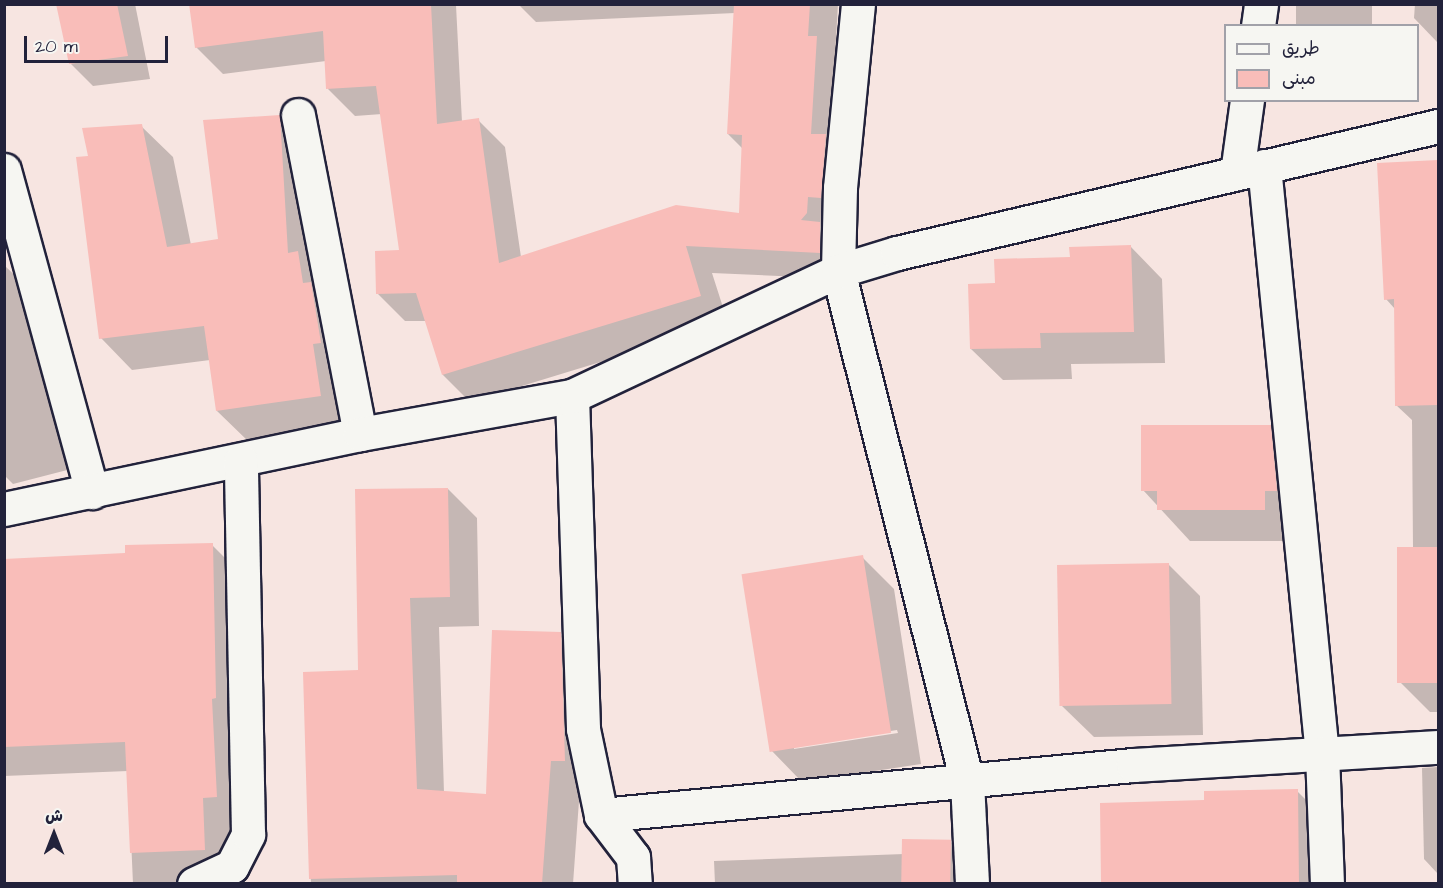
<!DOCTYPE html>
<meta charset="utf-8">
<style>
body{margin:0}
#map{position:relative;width:1443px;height:888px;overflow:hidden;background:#f7e5e1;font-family:"Architects Daughter","Playpen Sans Arabic",sans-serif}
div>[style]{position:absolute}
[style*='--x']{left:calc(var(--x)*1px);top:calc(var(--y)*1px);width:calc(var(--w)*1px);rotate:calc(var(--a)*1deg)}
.shadow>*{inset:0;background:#0003;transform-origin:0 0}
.building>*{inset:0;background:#f9bdb9;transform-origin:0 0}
.roads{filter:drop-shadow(2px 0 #22223b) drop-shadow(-2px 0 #22223b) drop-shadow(0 2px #22223b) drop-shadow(0 -2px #22223b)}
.street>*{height:33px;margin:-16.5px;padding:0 16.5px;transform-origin:16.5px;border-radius:16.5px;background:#f6f6f2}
span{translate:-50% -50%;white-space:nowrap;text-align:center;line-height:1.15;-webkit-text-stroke:4.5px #f6f6f2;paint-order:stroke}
.frame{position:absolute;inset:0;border:6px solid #22223b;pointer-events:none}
.legend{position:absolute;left:1224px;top:24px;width:195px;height:78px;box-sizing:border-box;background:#f6f6f2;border:2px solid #a1a1a9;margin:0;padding:8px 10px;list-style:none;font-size:18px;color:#22223b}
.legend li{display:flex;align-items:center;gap:12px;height:30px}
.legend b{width:30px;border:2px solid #a1a1a9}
.north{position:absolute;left:24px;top:804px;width:60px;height:60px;-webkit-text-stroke:4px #f6f6f2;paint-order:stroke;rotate:0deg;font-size:16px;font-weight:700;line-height:24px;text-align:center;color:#22223b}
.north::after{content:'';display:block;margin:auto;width:21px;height:27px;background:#22223b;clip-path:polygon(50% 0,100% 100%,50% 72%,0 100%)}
.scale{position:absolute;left:24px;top:36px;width:144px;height:27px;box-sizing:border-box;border:3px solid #22223b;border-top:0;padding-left:8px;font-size:18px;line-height:21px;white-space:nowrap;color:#22223b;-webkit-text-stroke:4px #f6f6f2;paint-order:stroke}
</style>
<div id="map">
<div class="shadow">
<div style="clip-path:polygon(58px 4px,135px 4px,150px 79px,93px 86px,70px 63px)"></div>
<div style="clip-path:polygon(191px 4px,464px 4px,456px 5px,462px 122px,478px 120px,505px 147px,521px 257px,740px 214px,743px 149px,728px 134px,735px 13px,536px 22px,518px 4px,838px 4px,835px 56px,844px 65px,846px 279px,712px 273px,728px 323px,470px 402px,443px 375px,426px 321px,405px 321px,378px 294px,400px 251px,382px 114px,355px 116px,328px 89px,326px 61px,223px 74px,196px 47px)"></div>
<div style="left:1296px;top:4px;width:76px;height:22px"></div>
<div style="clip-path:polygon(1415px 4px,1438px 4px,1438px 43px,1414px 18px)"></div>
<div style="clip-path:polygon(279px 117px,311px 149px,352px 427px,249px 442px,217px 411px,210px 360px,132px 370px,101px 338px,89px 157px,141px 126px,173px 157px,191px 245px,219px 240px)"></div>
<div style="clip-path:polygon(1438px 161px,1438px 712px,1430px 712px,1400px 682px,1413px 549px,1412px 420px,1396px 405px,1395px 309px,1386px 299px,1378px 164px)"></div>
<div style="clip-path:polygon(1131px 247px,1162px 279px,1165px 363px,1071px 364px,1072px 379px,1003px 380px,971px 349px,996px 285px,1071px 258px)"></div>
<div style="clip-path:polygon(4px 265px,27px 287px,75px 468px,13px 484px,4px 475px)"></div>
<div style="clip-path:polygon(1270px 426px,1302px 458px,1296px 541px,1190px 541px,1143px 490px)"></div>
<div style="clip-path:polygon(448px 489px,477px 518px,479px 626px,439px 627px,444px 793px,487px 795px,560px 634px,589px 663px,573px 884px,311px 884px,304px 674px,360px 672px)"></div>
<div style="clip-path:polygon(212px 545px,241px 574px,231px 826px,234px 884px,133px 884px,128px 771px,4px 776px,4px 561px,126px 555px)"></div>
<div style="clip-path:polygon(evenodd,862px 557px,894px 589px,921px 764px,802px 782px,771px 750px,862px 557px,897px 730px,898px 733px,794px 749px,794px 746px,897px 730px)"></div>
<div style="clip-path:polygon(1168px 564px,1200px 596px,1203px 735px,1094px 737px,1062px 706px)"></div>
<div style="clip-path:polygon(1438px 767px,1438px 874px,1424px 859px,1422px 768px)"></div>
<div style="clip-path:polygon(1297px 791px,1325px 819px,1326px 884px,1103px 884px,1205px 802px)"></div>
<div style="clip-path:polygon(950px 841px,979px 870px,980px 884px,715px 884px,714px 861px,904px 854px)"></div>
</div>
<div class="building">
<div style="clip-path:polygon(56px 4px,117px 4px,128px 56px,69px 64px)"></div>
<div style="clip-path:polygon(189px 4px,431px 4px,437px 124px,479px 118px,499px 263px,676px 205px,739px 213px,742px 135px,727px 134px,734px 4px,810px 4px,808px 36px,817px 36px,811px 134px,826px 134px,821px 198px,808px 197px,807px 213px,801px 220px,820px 222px,820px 253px,686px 246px,701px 296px,442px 375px,416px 293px,376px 294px,375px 251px,399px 250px,376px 86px,326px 89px,323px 31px,195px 48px)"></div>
<div style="clip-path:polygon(280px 115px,288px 253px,298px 251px,303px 283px,311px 282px,321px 343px,313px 344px,321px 396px,216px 411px,204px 326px,99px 339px,76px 157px,88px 156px,82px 128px,142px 124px,167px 247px,218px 239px,203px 120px)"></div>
<div style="clip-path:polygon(1438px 160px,1438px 405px,1395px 406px,1394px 299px,1384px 300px,1377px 163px)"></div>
<div style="clip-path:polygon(1131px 245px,1134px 332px,1040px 333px,1041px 348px,970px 349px,968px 284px,995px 283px,994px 259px,1070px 257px,1069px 247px)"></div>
<div style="clip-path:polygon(1141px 425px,1271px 425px,1277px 491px,1265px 491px,1265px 510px,1157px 510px,1157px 491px,1141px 491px)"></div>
<div style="clip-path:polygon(448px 488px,450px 597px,410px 598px,417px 789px,486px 794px,492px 630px,561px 632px,565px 761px,551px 761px,542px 884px,457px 884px,457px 875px,309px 879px,303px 672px,358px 670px,355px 489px)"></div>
<div style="clip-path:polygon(213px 543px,216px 698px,212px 699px,217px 797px,203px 798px,205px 850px,130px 853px,125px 742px,4px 747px,4px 559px,125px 553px,125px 545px)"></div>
<div style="left:1397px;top:547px;width:41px;height:136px"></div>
<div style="left:863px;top:555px;width:180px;height:123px;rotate:81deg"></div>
<div style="left:1169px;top:563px;width:141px;height:112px;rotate:89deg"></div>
<div style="clip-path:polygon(1298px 789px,1299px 884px,1101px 884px,1100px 803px,1204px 800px,1204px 791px)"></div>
<div style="left:902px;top:839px;width:49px;height:45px;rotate:1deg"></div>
</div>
<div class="roads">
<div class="street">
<div style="--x:858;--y:4;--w:185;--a:95.6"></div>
<div style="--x:840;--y:188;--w:83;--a:91.4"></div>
<div style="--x:838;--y:271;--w:526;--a:75.81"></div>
<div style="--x:967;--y:781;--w:103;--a:87.2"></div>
<div style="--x:1258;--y:26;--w:22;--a:-82"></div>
<div style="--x:298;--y:115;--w:325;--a:79"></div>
<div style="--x:1264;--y:166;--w:591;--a:84.37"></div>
<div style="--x:1322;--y:754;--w:130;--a:87.8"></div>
<div style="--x:4;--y:170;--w:334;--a:74.7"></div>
<div style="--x:1237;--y:173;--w:74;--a:-82.2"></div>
<div style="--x:572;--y:396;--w:333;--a:88.1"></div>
<div style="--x:583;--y:729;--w:88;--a:78.2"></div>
<div style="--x:601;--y:815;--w:53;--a:52.7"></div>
<div style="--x:633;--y:857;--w:27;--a:86"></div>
<div style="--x:4;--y:509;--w:364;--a:-11.9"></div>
<div style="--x:360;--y:434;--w:215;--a:-10.2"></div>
<div style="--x:572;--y:396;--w:294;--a:-25.2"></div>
<div style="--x:838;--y:271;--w:62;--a:-17"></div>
<div style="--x:897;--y:253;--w:556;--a:-13.21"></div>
<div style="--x:601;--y:815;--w:534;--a:-5.37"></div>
<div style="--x:1133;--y:765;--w:306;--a:-3.4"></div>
<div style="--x:194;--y:884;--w:42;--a:-25.3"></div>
<div style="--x:232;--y:866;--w:36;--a:-63"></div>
<div style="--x:248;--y:834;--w:373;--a:-91.1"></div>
</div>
</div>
<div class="frame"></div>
<ul class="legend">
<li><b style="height:8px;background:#f6f6f2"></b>طريق</li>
<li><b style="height:16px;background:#f9bdb9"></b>مبنى</li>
</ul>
<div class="north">ش</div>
<div class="scale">20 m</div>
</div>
